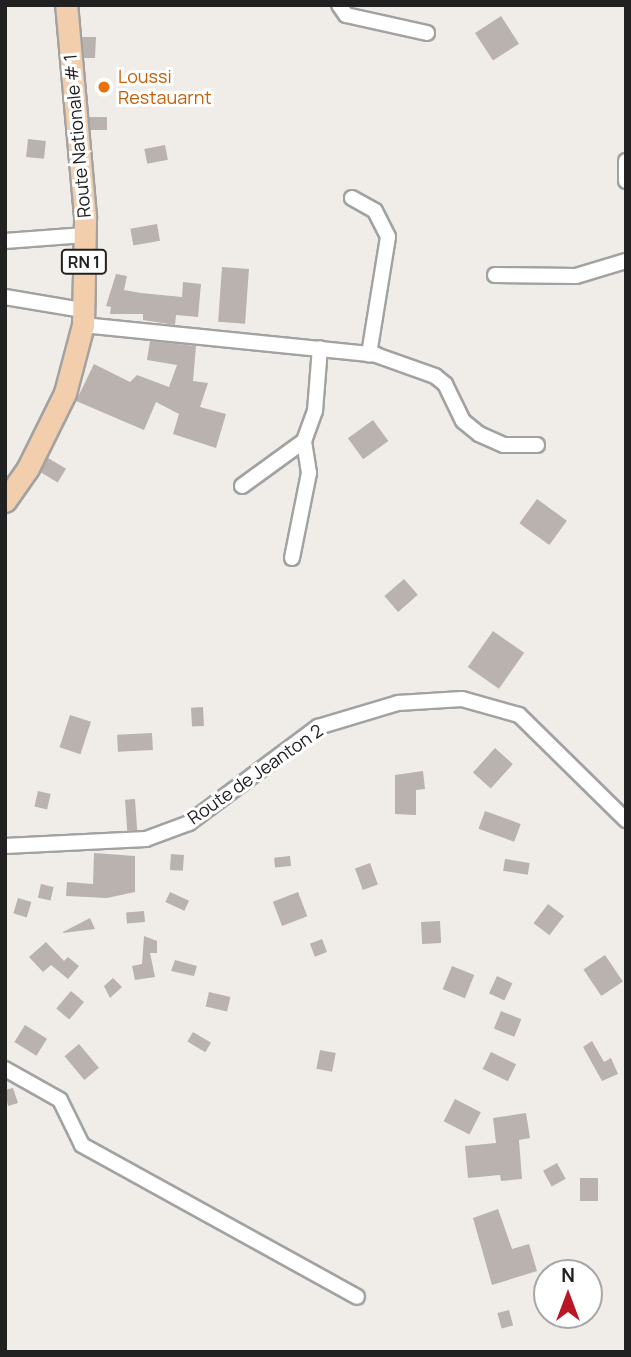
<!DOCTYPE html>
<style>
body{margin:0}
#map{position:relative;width:631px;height:1357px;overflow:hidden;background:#f0ede8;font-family:Manrope,sans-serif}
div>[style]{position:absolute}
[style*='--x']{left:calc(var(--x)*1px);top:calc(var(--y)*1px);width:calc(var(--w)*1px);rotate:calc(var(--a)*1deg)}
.building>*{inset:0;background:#b9b2ae;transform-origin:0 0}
.roads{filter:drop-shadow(2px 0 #a2a2a2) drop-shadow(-2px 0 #a2a2a2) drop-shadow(0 2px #a2a2a2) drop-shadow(0 -2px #a2a2a2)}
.street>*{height:14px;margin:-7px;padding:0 7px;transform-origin:7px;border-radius:7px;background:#fff}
.primary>*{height:21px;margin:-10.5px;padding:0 10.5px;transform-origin:10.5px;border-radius:10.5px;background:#f2ceac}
.dots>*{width:19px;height:19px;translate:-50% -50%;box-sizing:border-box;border:4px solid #fff;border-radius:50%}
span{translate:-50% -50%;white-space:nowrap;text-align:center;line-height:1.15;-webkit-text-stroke:6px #fff;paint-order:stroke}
.shield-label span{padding:2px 5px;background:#fff;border:2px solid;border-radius:5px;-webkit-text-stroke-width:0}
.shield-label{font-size:16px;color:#212121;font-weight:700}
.food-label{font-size:18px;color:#c56008}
.left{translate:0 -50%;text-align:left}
.street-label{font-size:18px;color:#212121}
.frame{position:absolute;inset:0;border:7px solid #212121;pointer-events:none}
.north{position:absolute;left:533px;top:1259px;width:70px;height:70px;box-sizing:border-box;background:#fff;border:2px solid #a6a6a6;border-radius:50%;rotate:0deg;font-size:19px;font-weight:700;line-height:28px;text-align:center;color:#212121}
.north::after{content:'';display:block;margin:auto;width:24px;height:32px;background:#ba1724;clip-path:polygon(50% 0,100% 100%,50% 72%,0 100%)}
</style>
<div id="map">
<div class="building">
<div style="left:501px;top:16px;width:33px;height:31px;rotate:57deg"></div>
<div style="clip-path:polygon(82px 37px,96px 37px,95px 58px,84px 58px)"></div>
<div style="left:89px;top:117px;width:18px;height:13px"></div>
<div style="left:28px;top:139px;width:18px;height:18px;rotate:6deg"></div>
<div style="left:165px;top:145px;width:15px;height:21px;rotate:79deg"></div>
<div style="left:157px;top:224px;width:17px;height:27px;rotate:80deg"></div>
<div style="left:222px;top:267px;width:27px;height:55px;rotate:4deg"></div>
<div style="clip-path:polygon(116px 274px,127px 276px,124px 290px,141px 293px,182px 297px,183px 282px,201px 284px,198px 317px,176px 315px,175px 325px,143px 320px,143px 314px,110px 314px,111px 307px,106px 306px)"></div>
<div style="clip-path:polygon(150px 341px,196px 346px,193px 381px,208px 383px,200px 407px,226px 414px,216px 448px,173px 434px,179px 414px,156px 402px,144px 430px,76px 401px,94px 364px,130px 382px,137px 375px,169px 387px,177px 365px,147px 360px)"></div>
<div style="left:373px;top:420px;width:26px;height:31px;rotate:54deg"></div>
<div style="left:48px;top:458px;width:21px;height:16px;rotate:31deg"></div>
<div style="left:537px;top:499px;width:37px;height:30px;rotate:36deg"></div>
<div style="left:404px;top:579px;width:21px;height:26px;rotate:49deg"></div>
<div style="left:493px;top:631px;width:38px;height:44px;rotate:35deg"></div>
<div style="left:203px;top:707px;width:19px;height:12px;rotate:87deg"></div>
<div style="left:70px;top:715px;width:22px;height:34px;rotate:18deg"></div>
<div style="left:152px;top:733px;width:17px;height:35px;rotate:87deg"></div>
<div style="left:495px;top:748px;width:24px;height:33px;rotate:42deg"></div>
<div style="clip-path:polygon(423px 771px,425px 789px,416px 790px,416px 815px,395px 814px,395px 775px)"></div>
<div style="left:38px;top:791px;width:13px;height:16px;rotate:13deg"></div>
<div style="left:135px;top:799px;width:31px;height:10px;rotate:86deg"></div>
<div style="left:485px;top:811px;width:38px;height:19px;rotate:20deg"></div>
<div style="clip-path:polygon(94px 853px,135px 856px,135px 892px,107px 898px,66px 896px,67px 882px,93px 884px)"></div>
<div style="left:171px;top:854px;width:13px;height:16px;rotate:4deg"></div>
<div style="left:290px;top:856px;width:10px;height:16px;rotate:84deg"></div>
<div style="left:505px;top:859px;width:25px;height:12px;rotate:9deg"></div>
<div style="left:370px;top:863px;width:23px;height:16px;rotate:70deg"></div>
<div style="left:41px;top:884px;width:13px;height:14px;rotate:13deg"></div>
<div style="left:170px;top:892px;width:21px;height:11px;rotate:25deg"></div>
<div style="left:298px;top:892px;width:26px;height:27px;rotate:69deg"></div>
<div style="left:18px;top:898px;width:14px;height:16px;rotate:17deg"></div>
<div style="left:548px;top:904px;width:20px;height:24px;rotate:37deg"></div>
<div style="left:144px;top:911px;width:11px;height:18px;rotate:85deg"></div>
<div style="clip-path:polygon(90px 918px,95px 929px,63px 933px,63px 932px)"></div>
<div style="left:440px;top:921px;width:22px;height:19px;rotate:87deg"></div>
<div style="clip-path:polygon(144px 936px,157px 941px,157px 953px,150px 953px,155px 977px,135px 980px,132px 966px,142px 964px)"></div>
<div style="left:322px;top:939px;width:14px;height:13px;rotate:69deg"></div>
<div style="clip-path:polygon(46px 942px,64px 961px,68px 957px,79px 966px,68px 979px,51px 965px,43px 972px,29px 957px)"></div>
<div style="left:605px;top:955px;width:32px;height:26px;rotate:56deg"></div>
<div style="clip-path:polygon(175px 960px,197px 966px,194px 976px,171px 971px)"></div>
<div style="left:452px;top:966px;width:24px;height:25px;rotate:22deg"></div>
<div style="left:497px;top:976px;width:17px;height:19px;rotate:25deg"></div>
<div style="clip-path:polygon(113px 978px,122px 987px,110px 998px,104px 986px)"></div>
<div style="left:71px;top:991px;width:17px;height:23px;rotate:40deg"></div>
<div style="left:209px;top:992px;width:22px;height:15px;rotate:13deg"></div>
<div style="left:501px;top:1011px;width:22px;height:19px;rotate:22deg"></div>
<div style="left:25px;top:1025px;width:26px;height:20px;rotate:32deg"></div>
<div style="left:193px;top:1032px;width:21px;height:11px;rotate:31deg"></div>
<div style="clip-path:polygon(592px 1041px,604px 1062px,611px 1058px,618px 1074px,602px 1081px,583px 1047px)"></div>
<div style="left:79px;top:1044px;width:31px;height:19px;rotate:50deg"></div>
<div style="left:320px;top:1050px;width:16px;height:19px;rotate:11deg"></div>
<div style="left:491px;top:1052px;width:28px;height:19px;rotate:26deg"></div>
<div style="clip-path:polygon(13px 1088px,18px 1103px,8px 1106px,5px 1090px)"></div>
<div style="left:455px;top:1099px;width:29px;height:25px;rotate:27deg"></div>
<div style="clip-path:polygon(526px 1113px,530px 1138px,519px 1140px,522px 1179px,501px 1181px,500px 1175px,468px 1178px,465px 1146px,496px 1143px,493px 1118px)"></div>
<div style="left:557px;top:1163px;width:18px;height:16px;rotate:61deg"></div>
<div style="left:580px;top:1178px;width:18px;height:23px"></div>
<div style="clip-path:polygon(498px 1209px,512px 1249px,529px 1244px,537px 1271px,492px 1285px,473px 1218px)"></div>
<div style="left:509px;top:1310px;width:16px;height:12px;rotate:75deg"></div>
</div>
<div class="roads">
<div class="street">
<div style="--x:339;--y:5;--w:12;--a:55"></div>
<div style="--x:346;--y:15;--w:83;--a:12.5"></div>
<div style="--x:626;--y:161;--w:20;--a:90"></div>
<div style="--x:352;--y:198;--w:26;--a:29"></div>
<div style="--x:375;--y:211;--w:29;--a:63"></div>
<div style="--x:388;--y:237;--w:119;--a:99.2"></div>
<div style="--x:5;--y:241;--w:80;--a:-4.3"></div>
<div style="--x:495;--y:275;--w:81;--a:0.7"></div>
<div style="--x:576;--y:276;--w:52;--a:-16.7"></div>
<div style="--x:5;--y:297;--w:79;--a:9.5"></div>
<div style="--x:83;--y:325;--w:295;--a:5.8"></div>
<div style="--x:376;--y:355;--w:63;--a:19.6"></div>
<div style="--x:435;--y:376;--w:13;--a:39"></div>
<div style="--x:445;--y:384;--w:41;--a:64.1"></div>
<div style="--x:463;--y:421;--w:21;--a:39"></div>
<div style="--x:479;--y:434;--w:27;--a:24"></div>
<div style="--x:504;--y:445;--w:33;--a:0"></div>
<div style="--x:242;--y:486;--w:77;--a:-36"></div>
<div style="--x:292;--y:558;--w:87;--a:-78.7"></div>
<div style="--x:309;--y:473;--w:32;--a:-99"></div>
<div style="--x:304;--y:441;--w:32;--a:-70"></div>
<div style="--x:315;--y:411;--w:63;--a:-85.5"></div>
<div style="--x:5;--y:846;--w:141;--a:-2.8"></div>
<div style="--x:146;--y:839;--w:46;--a:-20.4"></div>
<div style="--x:189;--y:823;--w:161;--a:-36.7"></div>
<div style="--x:318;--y:727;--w:84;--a:-16.7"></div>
<div style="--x:398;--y:703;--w:64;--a:-3.6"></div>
<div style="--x:462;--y:699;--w:59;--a:15.7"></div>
<div style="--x:519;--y:715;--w:150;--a:44.5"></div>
<div style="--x:5;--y:1069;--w:63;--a:29.4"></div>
<div style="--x:60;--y:1100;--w:50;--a:63.9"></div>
<div style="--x:82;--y:1145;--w:314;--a:28.9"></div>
</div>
<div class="primary">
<div style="--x:5;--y:501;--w:40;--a:-55.1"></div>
<div style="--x:28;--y:468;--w:84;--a:-63.7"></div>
<div style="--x:65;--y:393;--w:70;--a:-75.2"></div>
<div style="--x:83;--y:325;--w:109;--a:-88.9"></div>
<div style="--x:85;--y:216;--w:212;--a:-95.1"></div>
</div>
</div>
<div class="dots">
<div style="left:104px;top:87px;background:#e8710a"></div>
</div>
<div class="shield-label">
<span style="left:84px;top:262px">RN 1</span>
</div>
<div class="food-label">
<span class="left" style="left:118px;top:87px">Loussi<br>Restauarnt</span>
</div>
<div class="street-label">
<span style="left:77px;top:136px;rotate:-95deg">Route Nationale # 1</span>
<span style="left:255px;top:774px;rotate:-35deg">Route de Jeanton 2</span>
</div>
<div class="frame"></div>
<div class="north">N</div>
</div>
